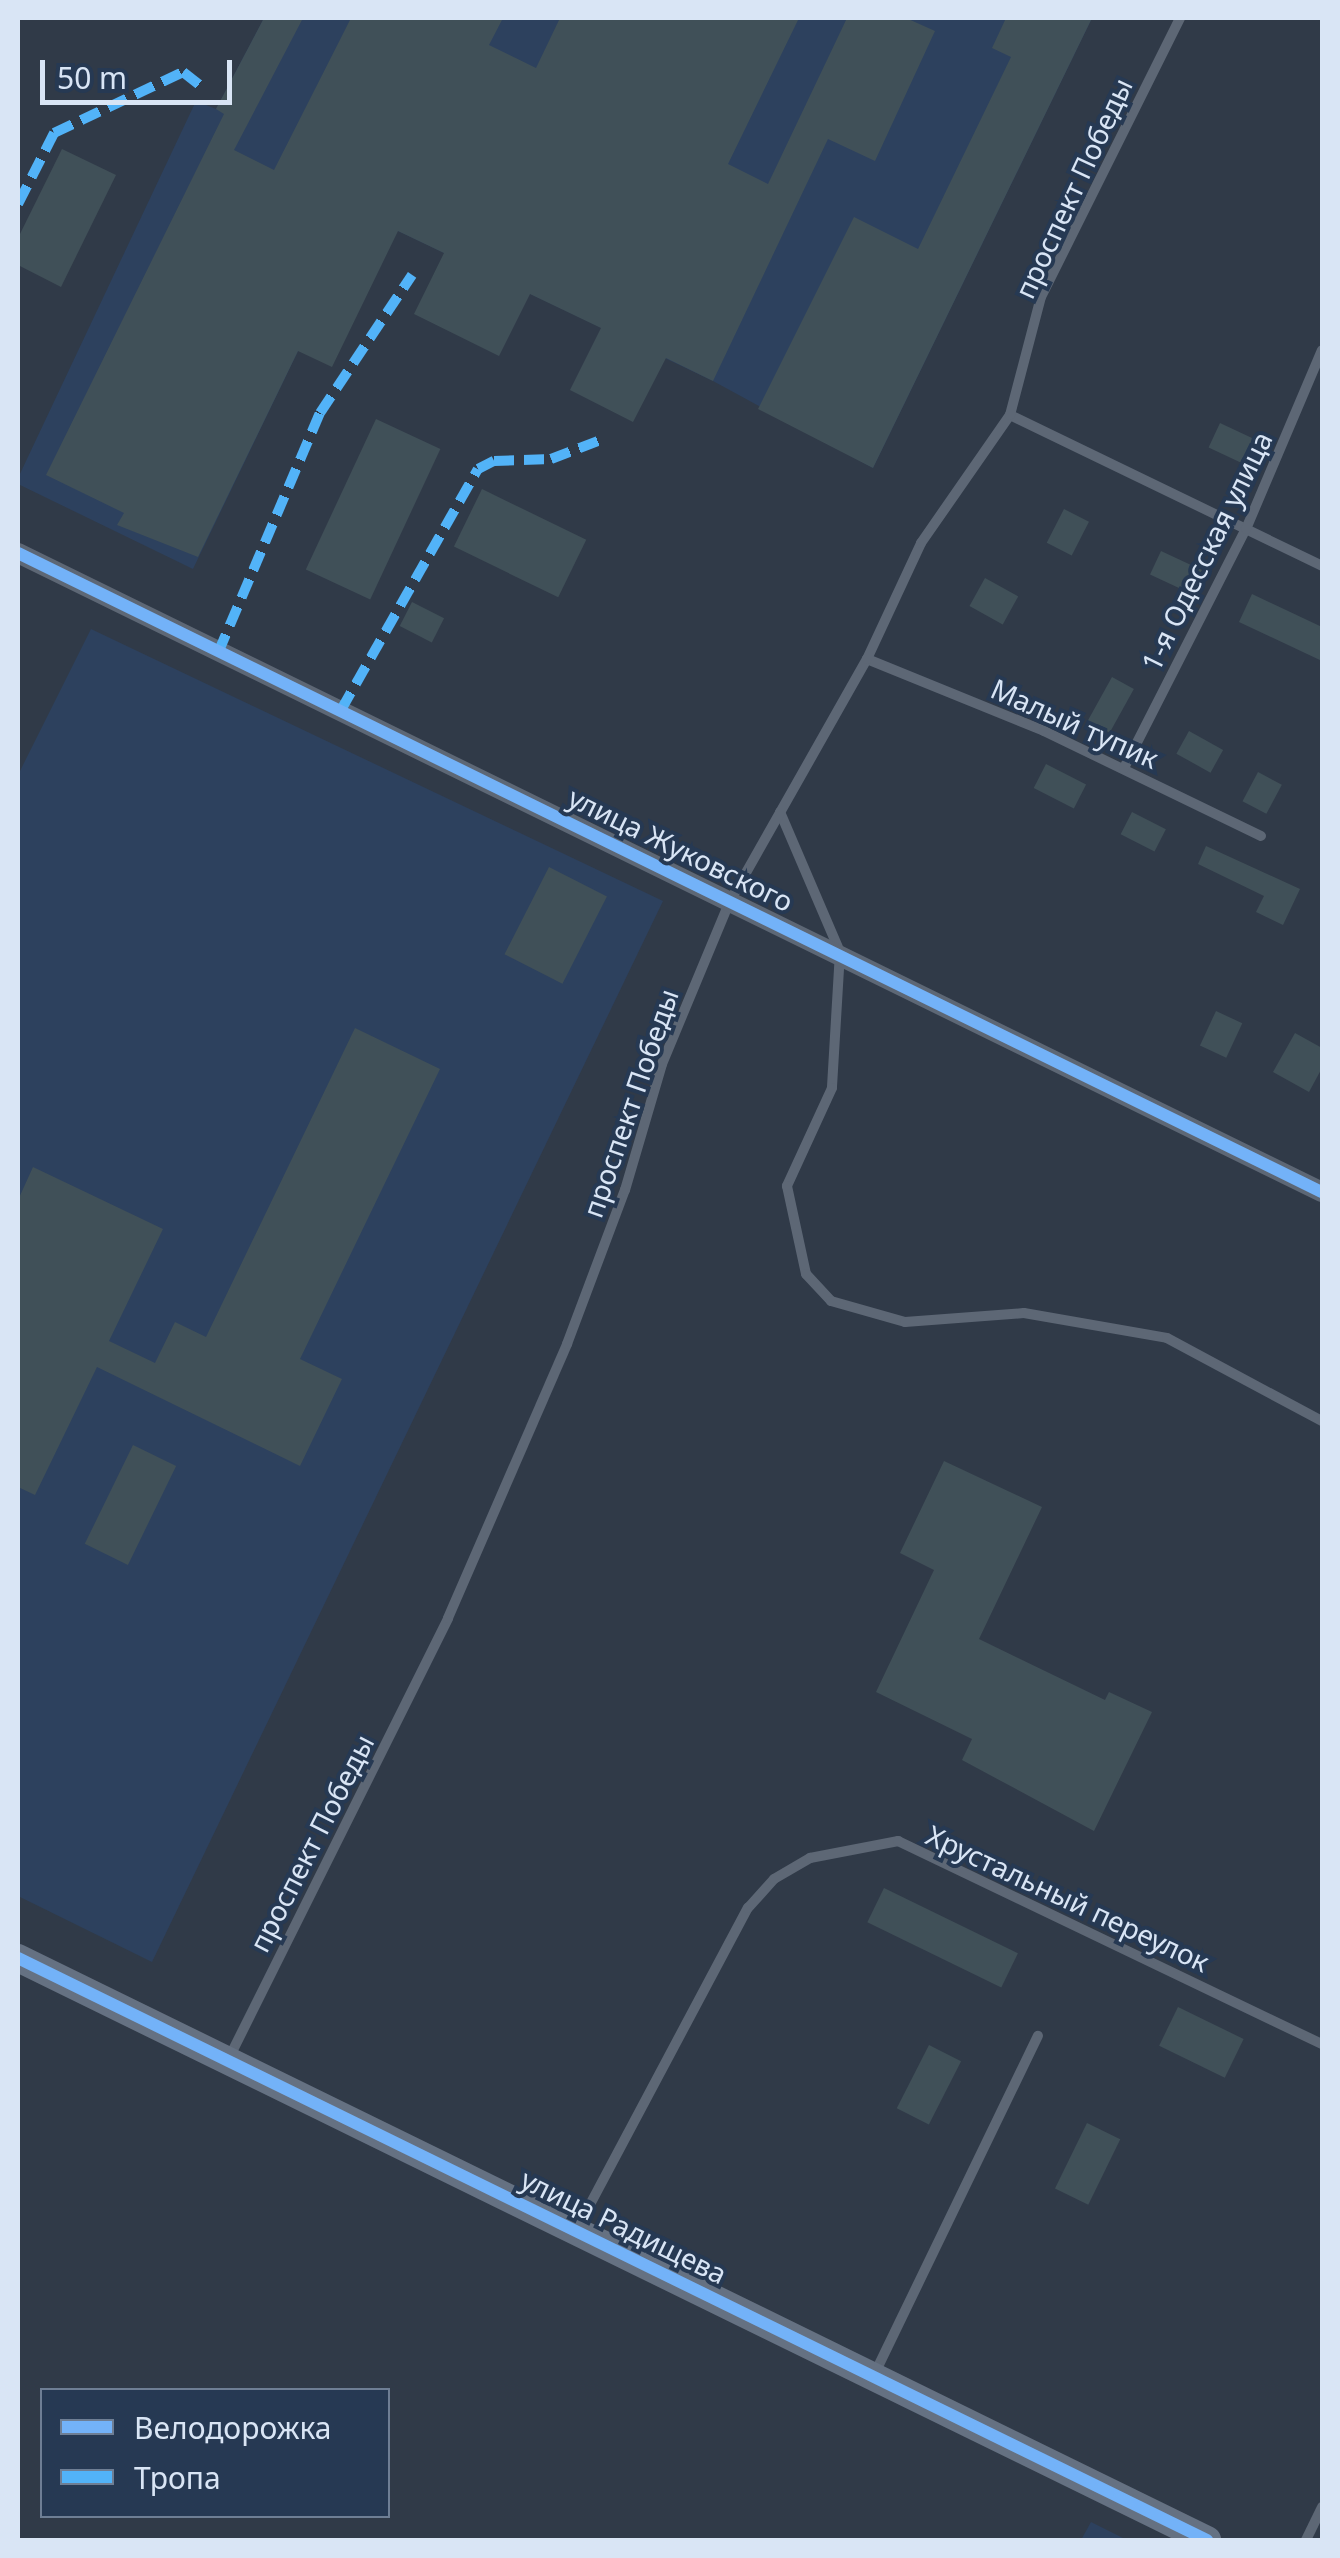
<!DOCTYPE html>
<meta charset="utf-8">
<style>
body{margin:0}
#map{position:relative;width:1340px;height:2558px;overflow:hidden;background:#303a48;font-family:"Noto Sans",sans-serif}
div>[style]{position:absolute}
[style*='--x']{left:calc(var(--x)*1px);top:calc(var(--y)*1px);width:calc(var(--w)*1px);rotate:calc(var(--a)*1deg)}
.built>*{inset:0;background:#2d415e}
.building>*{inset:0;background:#405058;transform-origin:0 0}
.lane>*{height:10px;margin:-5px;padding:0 5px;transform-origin:5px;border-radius:5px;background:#5d6775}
.street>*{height:20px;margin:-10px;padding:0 10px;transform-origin:10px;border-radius:10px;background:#5d6775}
.secondary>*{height:28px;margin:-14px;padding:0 14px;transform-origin:14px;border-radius:14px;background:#657182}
.quiet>*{height:10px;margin-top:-5px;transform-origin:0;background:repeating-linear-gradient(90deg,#52b3f8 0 20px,transparent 0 30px)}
.cycleway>*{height:12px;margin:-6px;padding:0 6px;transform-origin:6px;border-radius:6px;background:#73b2f8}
span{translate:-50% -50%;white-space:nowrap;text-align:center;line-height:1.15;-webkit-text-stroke:8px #263953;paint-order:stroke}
.street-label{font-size:28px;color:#d9e5f5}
.frame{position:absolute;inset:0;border:20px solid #d9e5f5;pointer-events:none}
.legend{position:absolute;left:40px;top:2388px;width:350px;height:130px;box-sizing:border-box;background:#263953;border:2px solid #6e7e94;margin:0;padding:12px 18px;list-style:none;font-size:30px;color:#d9e5f5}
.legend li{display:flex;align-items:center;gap:20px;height:50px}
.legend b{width:50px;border:2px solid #6e7e94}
.scale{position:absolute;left:40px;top:60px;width:192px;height:45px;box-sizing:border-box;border:5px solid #d9e5f5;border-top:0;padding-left:12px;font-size:30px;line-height:35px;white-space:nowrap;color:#d9e5f5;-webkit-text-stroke:8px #263953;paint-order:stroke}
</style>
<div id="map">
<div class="built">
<div style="clip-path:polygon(264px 18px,1092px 18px,873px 468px,713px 381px,375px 220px,298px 351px,193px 569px,18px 484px,18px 478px,196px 101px,216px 109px)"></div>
<div style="clip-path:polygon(91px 629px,663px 901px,152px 1962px,18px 1896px,18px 775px)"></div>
<div style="clip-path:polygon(1091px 2522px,1127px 2540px,1081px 2540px)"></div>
</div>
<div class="building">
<div style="clip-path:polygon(264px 18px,303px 18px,234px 150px,274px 170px,351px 18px,503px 18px,489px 45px,536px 68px,560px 18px,799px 18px,728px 164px,768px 184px,847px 18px,906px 18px,935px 31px,875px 161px,828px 139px,713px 381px,666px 358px,633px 422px,570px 390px,601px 328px,530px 294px,499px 356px,414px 314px,444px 253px,398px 231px,332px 367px,298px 351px,198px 557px,117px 525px,124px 513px,46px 475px,224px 114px,216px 109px)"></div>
<div style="clip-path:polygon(1006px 18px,1092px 18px,873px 468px,758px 409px,854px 217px,918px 249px,1011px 57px,992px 48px)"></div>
<div style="clip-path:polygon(62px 149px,116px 175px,61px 287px,18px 265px,18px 238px)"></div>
<div style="left:376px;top:419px;width:71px;height:166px;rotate:25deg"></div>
<div style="left:1220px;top:423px;width:43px;height:27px;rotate:25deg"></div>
<div style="left:482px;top:489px;width:116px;height:64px;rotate:26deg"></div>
<div style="left:1064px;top:509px;width:28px;height:38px;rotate:27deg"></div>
<div style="left:1161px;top:551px;width:45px;height:26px;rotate:25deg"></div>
<div style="left:985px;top:578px;width:38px;height:32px;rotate:29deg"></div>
<div style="clip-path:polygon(1252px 594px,1322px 627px,1322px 661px,1239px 622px)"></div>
<div style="left:412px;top:602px;width:36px;height:27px;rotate:27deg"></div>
<div style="left:1112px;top:677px;width:25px;height:50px;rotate:29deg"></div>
<div style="left:1189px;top:731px;width:39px;height:26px;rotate:29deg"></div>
<div style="left:1046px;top:764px;width:45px;height:27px;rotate:27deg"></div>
<div style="left:1258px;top:772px;width:27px;height:33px;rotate:28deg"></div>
<div style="left:1132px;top:812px;width:38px;height:25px;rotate:27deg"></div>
<div style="clip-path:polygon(1206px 846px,1300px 889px,1283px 925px,1256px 912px,1264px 896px,1198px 864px)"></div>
<div style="left:549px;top:867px;width:65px;height:98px;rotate:27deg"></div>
<div style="left:1216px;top:1011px;width:29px;height:38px;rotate:25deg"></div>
<div style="clip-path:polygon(355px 1028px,440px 1069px,300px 1359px,342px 1379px,300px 1466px,97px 1367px,35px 1495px,18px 1487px,18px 1200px,33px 1167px,163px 1229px,109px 1341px,155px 1363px,175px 1322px,206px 1337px)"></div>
<div style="clip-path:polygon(1295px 1033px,1322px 1048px,1322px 1068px,1309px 1092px,1273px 1072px)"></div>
<div style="left:133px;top:1445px;width:48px;height:110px;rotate:26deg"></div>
<div style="clip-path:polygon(944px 1461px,1042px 1507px,979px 1639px,1105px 1700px,1109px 1692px,1152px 1712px,1094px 1831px,962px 1760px,972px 1739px,876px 1692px,934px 1570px,900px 1553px)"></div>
<div style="left:884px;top:1888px;width:149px;height:38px;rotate:26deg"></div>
<div style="left:1178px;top:2007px;width:73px;height:43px;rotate:26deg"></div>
<div style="left:929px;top:2045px;width:36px;height:71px;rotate:27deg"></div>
<div style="left:1087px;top:2123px;width:37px;height:73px;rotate:26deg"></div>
</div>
<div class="lane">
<div style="--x:1010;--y:415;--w:347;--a:25.8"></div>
<div style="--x:867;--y:659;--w:191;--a:22.1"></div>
<div style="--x:1044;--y:731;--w:241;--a:25.8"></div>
<div style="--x:1124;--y:768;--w:268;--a:-63"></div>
<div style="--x:1246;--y:529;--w:194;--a:-67"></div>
<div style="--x:780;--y:812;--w:152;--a:66.8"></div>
<div style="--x:840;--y:952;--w:136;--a:93.4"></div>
<div style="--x:832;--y:1088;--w:108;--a:114.7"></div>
<div style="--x:787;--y:1186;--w:90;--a:77.8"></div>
<div style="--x:806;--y:1274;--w:37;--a:47"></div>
<div style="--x:831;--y:1301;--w:77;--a:15.8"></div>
<div style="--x:905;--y:1322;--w:119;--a:-4.3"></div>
<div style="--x:1024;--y:1313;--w:145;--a:9.9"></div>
<div style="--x:1167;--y:1338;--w:176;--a:28.2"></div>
<div style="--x:229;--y:2058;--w:491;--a:-63.5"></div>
<div style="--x:448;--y:1618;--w:299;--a:-66.5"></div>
<div style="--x:567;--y:1344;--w:165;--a:-69.4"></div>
<div style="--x:625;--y:1190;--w:131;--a:-73.6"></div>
<div style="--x:662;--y:1064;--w:177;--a:-67.4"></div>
<div style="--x:730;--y:901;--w:278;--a:-60.5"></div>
<div style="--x:867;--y:659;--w:128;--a:-65"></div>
<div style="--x:921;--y:543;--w:156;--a:-55.2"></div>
<div style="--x:1010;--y:415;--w:122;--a:-75.3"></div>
<div style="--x:1041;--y:297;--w:312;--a:-63.5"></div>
<div style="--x:577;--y:2229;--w:364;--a:-62"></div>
<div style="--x:748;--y:1908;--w:39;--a:-48"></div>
<div style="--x:774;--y:1879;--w:42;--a:-30.3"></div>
<div style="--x:810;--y:1858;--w:90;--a:-10.9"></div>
<div style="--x:898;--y:1841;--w:470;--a:25.6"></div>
<div style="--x:873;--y:2377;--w:379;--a:-64.2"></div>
<div style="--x:1306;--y:2540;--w:37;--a:-64"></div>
</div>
<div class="street">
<div style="--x:18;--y:553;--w:1452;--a:26.11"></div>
</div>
<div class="secondary">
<div style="--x:18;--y:1958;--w:1324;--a:26.08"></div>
</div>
<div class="quiet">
<div style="--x:18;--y:204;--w:80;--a:-63.1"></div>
<div style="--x:54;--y:133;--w:143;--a:-25.3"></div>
<div style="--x:183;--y:72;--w:28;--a:38"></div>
<div style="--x:218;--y:653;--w:261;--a:-67"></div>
<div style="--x:320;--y:413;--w:166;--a:-56.3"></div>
<div style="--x:341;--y:710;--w:277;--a:-60.4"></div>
<div style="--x:478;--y:469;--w:18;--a:-27"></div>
<div style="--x:494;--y:461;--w:57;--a:-2"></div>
<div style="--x:551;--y:459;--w:59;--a:-20.9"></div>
</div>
<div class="cycleway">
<div style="--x:18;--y:553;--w:1452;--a:26.11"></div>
<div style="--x:18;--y:1958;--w:1324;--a:26.08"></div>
</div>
<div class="street-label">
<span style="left:1073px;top:188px;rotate:-65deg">проспект Победы</span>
<span style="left:1206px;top:551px;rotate:-64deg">1-я Одесская улица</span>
<span style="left:1075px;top:723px;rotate:24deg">Малый тупик</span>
<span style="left:681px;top:849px;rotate:26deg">улица Жуковского</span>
<span style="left:630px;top:1103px;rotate:-71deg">проспект Победы</span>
<span style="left:311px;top:1843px;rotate:-63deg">проспект Победы</span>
<span style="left:1068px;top:1898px;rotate:25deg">Хрустальный переулок</span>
<span style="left:624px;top:2226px;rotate:26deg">улица Радищева</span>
</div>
<div class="frame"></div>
<ul class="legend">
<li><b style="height:12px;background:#73b2f8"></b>Велодорожка</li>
<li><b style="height:12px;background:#52b3f8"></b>Тропа</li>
</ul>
<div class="scale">50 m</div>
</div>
